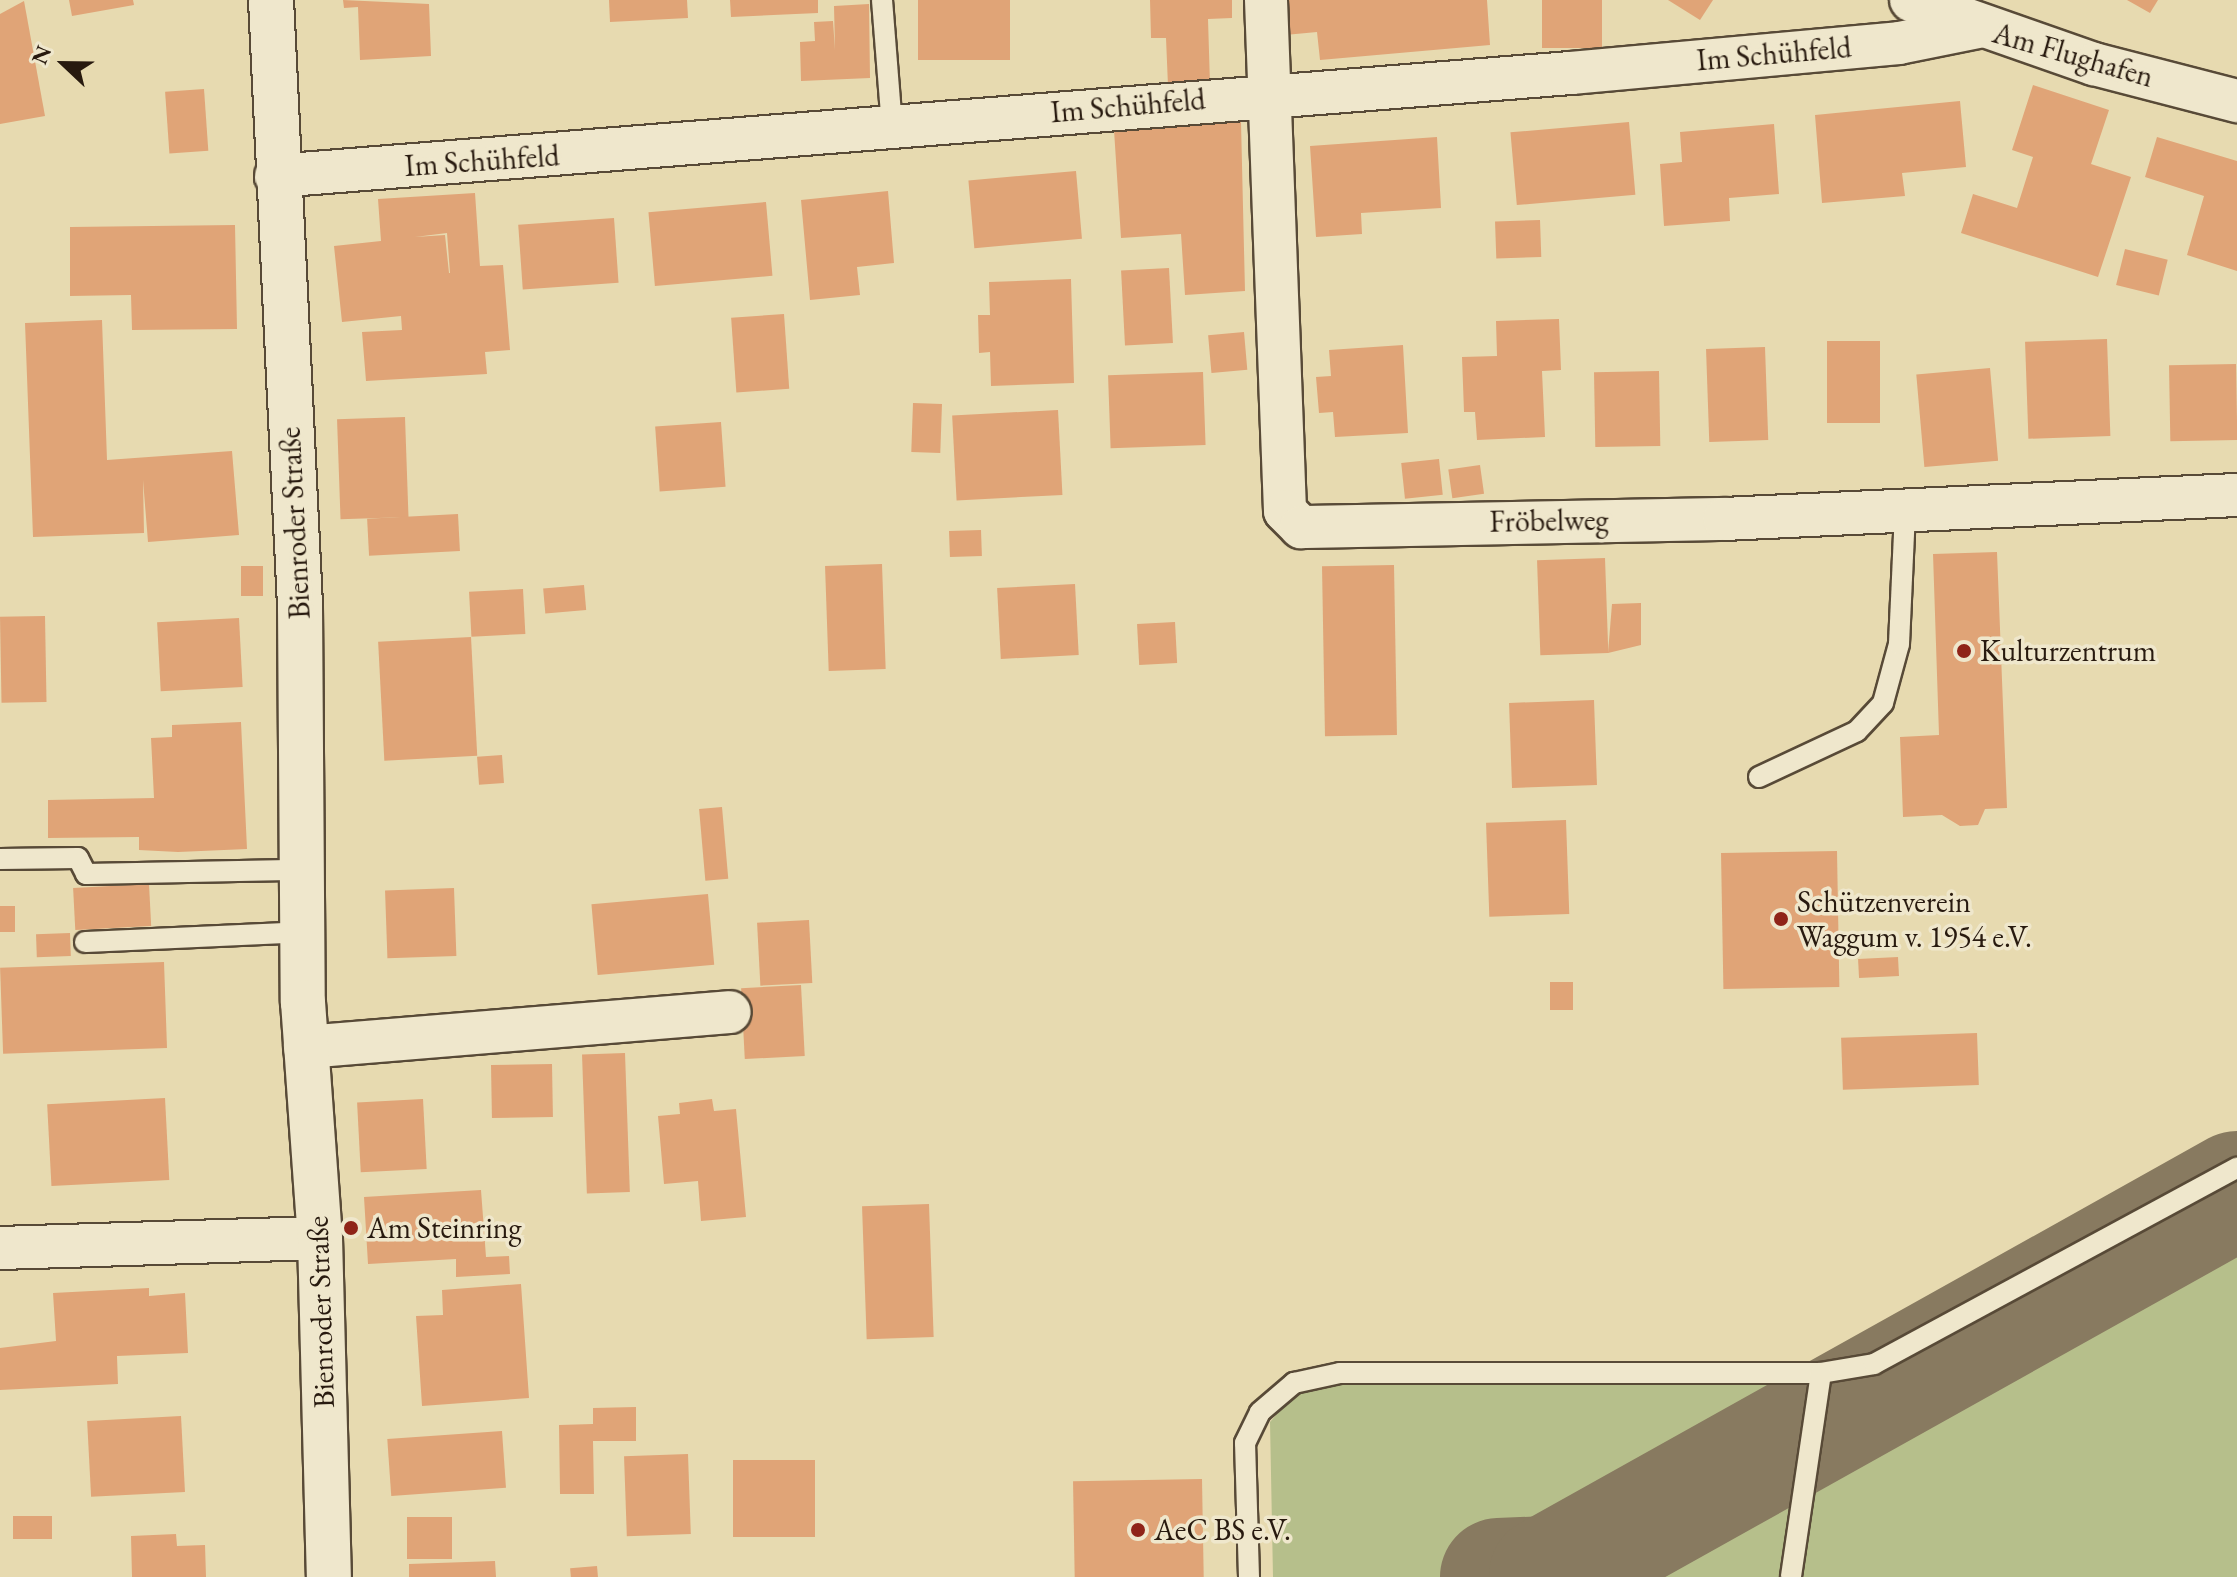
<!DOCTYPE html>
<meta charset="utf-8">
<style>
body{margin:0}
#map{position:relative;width:2237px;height:1577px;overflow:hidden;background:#e7dab0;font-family:"EB Garamond",serif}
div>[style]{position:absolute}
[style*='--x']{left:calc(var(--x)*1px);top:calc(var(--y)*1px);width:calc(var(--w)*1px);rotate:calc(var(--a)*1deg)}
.green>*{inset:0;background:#b6bf8b}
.taxiway>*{height:118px;margin:-59px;padding:0 59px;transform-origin:59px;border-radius:59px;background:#887a60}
.building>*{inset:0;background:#e0a477;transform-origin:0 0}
.roads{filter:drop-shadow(2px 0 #584a37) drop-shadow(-2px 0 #584a37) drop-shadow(0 2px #584a37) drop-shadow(0 -2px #584a37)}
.service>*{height:20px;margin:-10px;padding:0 10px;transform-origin:10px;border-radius:10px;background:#efe7cc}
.minor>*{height:42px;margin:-21px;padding:0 21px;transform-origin:21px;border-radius:21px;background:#efe7cc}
.tertiary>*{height:44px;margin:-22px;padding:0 22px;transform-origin:22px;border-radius:22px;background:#efe7cc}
.dots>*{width:22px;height:22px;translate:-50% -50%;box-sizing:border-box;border:4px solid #efe7cc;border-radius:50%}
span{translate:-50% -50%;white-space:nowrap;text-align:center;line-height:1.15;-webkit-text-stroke:7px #efe7cc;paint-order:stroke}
.street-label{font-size:30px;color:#281a0f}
.poi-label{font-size:30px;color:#281a0f}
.left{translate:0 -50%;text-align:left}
.north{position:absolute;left:24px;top:24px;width:80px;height:80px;-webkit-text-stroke:6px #efe7cc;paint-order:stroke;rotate:292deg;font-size:22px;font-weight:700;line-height:32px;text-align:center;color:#281a0f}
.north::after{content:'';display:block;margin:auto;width:28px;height:36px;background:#281a0f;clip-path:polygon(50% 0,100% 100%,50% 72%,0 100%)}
</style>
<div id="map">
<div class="green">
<div style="clip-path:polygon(2237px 1181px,2237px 1577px,1273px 1577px,1270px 1422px,1298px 1390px,1341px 1378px,1783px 1378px,1909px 1365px)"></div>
</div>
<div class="taxiway">
<div style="--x:1499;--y:1577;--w:49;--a:-2.3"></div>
<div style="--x:1548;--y:1575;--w:789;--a:-29.2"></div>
</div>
<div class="building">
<div style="clip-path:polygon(69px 0,133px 0,134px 5px,72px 16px)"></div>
<div style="clip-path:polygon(343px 0,429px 4px,431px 56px,360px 60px,358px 7px,344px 8px)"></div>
<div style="clip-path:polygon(609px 0,687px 0,688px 18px,610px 22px)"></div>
<div style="clip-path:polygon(730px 0,818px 0,818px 13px,731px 17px)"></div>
<div style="left:918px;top:0;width:92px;height:60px"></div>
<div style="clip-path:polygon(1150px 0,1232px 0,1232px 18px,1208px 19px,1210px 84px,1168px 86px,1166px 38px,1151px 38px)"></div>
<div style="clip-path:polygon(1283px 0,1487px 0,1490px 45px,1320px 60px,1317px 32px,1285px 35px)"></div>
<div style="left:1542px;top:0;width:60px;height:48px"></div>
<div style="clip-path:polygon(1668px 0,1713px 0,1700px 20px)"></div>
<div style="clip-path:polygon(2127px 0,2158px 0,2150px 13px)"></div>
<div style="clip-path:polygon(24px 1px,45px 116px,0 124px,0 14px)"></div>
<div style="clip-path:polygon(869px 4px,870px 78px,801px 81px,800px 42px,815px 41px,814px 22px,833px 21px,835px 50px,834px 6px)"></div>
<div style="clip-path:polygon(2033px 85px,2109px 110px,2091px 164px,2131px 177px,2098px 277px,1961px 233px,1973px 194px,2017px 208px,2033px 157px,2012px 150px)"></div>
<div style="left:204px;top:89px;width:62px;height:39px;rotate:86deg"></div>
<div style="clip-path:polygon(1960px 101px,1966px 167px,1902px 173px,1905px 196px,1822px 203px,1815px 115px)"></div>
<div style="clip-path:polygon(1241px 122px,1245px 291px,1185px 295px,1181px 234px,1121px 238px,1114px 130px)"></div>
<div style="left:1629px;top:122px;width:73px;height:119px;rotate:85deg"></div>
<div style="clip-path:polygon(1774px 124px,1779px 194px,1729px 198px,1730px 221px,1664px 226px,1660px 164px,1682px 162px,1680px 132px)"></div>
<div style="clip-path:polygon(1437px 137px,1441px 208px,1361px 213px,1362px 234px,1316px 237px,1310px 146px)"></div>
<div style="clip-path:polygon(2157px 137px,2237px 161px,2237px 271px,2187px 255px,2204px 196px,2145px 177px)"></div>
<div style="left:1076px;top:171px;width:68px;height:108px;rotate:85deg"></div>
<div style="clip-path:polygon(888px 191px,894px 263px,857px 267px,860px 295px,810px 300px,801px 200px)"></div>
<div style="clip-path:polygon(evenodd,475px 193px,480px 266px,503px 265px,510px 350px,485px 352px,487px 374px,366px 381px,362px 332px,402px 330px,401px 316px,342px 322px,334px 246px,381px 241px,378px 199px,475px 193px,447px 233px,450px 273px,449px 273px,445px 235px,415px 237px,447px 233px)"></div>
<div style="left:766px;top:202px;width:74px;height:118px;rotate:85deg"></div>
<div style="left:614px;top:218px;width:65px;height:96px;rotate:86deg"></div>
<div style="left:1540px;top:220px;width:37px;height:45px;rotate:88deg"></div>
<div style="clip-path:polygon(235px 225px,237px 329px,132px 330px,131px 295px,70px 296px,70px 227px)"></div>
<div style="left:2125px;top:249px;width:44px;height:37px;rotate:14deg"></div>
<div style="left:1169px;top:268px;width:75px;height:48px;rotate:87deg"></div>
<div style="clip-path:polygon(1071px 279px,1074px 383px,991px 386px,990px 352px,979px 353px,978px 315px,990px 315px,989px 282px)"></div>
<div style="left:784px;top:314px;width:75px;height:53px;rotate:86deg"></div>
<div style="clip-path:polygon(1559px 319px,1561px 370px,1542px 371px,1545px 437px,1477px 440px,1475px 412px,1464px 412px,1462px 357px,1497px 356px,1496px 321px)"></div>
<div style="clip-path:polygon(102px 320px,107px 460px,232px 451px,239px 535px,148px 542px,143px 480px,144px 533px,33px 537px,25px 323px)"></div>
<div style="left:1244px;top:332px;width:38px;height:36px;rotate:85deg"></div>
<div style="left:2107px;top:339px;width:97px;height:82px;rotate:88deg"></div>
<div style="left:1827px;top:341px;width:53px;height:82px"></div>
<div style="clip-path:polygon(1403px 345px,1408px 433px,1335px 437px,1333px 412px,1319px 413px,1316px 377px,1331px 376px,1329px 350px)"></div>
<div style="left:1765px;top:347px;width:93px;height:59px;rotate:88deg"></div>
<div style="left:2236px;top:364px;width:76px;height:67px;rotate:89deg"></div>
<div style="left:1990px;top:368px;width:93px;height:74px;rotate:85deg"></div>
<div style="left:1659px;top:371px;width:75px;height:65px;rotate:89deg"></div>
<div style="left:1203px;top:372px;width:73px;height:95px;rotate:88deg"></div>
<div style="left:913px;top:403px;width:29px;height:49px;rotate:2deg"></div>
<div style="left:1058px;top:410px;width:85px;height:106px;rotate:87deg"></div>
<div style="left:405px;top:417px;width:100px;height:68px;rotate:88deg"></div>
<div style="left:721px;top:422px;width:65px;height:66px;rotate:86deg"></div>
<div style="left:1439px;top:459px;width:36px;height:38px;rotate:84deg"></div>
<div style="left:1480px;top:465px;width:29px;height:32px;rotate:82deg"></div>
<div style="left:458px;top:514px;width:37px;height:91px;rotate:87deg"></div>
<div style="left:981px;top:530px;width:26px;height:32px;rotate:88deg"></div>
<div style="clip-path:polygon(1997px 552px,2007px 808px,1985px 809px,1978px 825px,1960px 826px,1942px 815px,1903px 817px,1900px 737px,1939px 735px,1933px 554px)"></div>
<div style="left:1605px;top:558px;width:95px;height:68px;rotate:88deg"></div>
<div style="left:882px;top:564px;width:105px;height:57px;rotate:88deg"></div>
<div style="left:1394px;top:565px;width:170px;height:72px;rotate:89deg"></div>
<div style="left:241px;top:566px;width:22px;height:30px"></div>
<div style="left:1075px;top:584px;width:71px;height:78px;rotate:87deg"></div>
<div style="left:584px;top:585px;width:25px;height:41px;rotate:85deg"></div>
<div style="left:523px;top:589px;width:45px;height:54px;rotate:87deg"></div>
<div style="clip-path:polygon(1641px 603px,1641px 645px,1608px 653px,1612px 604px)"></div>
<div style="left:45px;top:616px;width:86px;height:45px;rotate:89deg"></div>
<div style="left:239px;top:618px;width:69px;height:82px;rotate:87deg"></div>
<div style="left:1175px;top:622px;width:41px;height:38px;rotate:87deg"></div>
<div style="left:471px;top:637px;width:119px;height:93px;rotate:87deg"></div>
<div style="left:1594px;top:700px;width:85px;height:85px;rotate:88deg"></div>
<div style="clip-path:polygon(241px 722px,247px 849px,178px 852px,139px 850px,139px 837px,48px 838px,48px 800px,154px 798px,151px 738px,172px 737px,172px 725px)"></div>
<div style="left:502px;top:755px;width:28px;height:25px;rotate:86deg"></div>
<div style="left:722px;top:807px;width:72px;height:23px;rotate:85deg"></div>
<div style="left:1566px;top:820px;width:94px;height:80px;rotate:88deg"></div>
<div style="left:1837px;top:851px;width:136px;height:116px;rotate:89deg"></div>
<div style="left:149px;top:884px;width:42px;height:76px;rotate:87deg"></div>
<div style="left:454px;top:888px;width:68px;height:69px;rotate:88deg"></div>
<div style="left:708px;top:894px;width:71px;height:117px;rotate:85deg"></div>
<div style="left:0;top:906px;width:15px;height:26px"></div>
<div style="left:809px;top:920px;width:63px;height:52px;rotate:87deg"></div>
<div style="left:70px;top:933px;width:23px;height:34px;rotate:88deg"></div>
<div style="left:1898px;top:957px;width:19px;height:40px;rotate:87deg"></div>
<div style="left:164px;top:962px;width:86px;height:164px;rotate:88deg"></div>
<div style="left:1550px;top:982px;width:23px;height:28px"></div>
<div style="left:801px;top:985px;width:71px;height:60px;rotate:87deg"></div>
<div style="left:1977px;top:1033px;width:52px;height:136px;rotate:88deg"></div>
<div style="left:625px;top:1053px;width:139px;height:43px;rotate:88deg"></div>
<div style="left:552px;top:1064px;width:53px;height:61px;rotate:89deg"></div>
<div style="left:165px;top:1098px;width:82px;height:118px;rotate:87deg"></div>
<div style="left:423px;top:1099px;width:70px;height:66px;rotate:87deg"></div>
<div style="clip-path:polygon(712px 1099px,714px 1111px,736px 1109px,746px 1217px,701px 1221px,698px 1181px,664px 1184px,658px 1116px,680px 1114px,679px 1103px)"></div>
<div style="clip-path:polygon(481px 1190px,486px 1257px,509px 1256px,510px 1274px,456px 1277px,456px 1259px,368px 1264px,364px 1197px)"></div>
<div style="left:929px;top:1204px;width:133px;height:67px;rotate:88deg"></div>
<div style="clip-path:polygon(521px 1284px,529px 1398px,422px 1406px,416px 1316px,443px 1315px,442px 1290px)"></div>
<div style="clip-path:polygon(149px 1288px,149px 1296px,185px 1293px,188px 1353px,117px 1356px,118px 1384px,0 1390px,0 1348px,56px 1341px,53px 1293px)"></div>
<div style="clip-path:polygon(636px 1407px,636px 1441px,593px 1441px,594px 1494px,560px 1494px,559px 1425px,593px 1424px,593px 1408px)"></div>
<div style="left:181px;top:1416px;width:76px;height:94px;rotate:87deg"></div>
<div style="left:502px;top:1431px;width:57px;height:115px;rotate:86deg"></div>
<div style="left:688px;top:1454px;width:80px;height:64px;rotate:88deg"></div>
<div style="left:733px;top:1460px;width:82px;height:77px"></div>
<div style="left:1202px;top:1479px;width:98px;height:129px;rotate:89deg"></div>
<div style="left:52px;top:1516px;width:23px;height:39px;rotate:90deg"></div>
<div style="left:407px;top:1517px;width:45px;height:42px"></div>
<div style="clip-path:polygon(176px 1534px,177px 1546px,205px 1545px,206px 1577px,132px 1577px,131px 1536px)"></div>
<div style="clip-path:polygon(495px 1561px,496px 1577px,409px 1577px,409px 1564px)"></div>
<div style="left:597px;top:1566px;width:11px;height:27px;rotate:85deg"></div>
</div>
<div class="roads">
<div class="service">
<div style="--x:882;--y:0;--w:127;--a:85.5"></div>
<div style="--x:1759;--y:777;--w:108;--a:-25.1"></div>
<div style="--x:1857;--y:731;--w:38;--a:-47"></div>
<div style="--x:1883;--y:703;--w:61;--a:-74.8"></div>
<div style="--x:1899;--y:644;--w:133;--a:-87.4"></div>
<div style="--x:0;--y:859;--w:78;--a:-0.7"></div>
<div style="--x:78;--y:858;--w:18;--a:63"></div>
<div style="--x:86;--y:874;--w:216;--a:-1.1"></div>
<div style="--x:85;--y:942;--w:218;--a:-2.6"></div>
<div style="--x:1821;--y:1373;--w:54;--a:-9.6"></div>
<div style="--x:1874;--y:1364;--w:413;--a:-28.4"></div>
<div style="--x:1249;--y:1577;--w:134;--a:-91.7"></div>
<div style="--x:1245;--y:1443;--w:34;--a:-64"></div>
<div style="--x:1260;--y:1412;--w:45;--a:-40.5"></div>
<div style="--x:1294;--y:1383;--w:47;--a:-12.3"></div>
<div style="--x:1340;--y:1373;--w:481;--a:0"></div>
<div style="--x:1821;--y:1373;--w:206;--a:98.4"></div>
</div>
<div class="minor">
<div style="--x:1266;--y:0;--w:511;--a:87.87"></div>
<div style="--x:1285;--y:511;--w:23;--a:45"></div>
<div style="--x:1301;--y:527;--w:423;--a:-1.1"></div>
<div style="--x:1724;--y:519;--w:514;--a:-2.68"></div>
<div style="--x:1911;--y:0;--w:194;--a:19.3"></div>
<div style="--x:2094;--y:64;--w:148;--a:14.5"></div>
<div style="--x:276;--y:176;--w:1299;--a:-4.55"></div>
<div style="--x:1571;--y:73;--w:329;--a:-5.2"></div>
<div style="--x:1899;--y:43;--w:81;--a:-11.4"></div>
<div style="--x:305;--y:1047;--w:426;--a:-4.7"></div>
<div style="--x:0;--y:1248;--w:320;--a:-1.8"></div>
</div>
<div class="tertiary">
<div style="--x:271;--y:0;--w:608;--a:87.26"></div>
<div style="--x:300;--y:607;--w:395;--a:89.6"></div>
<div style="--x:303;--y:1002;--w:237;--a:85.9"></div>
<div style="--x:320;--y:1238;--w:339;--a:88.5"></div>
</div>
</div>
<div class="dots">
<div style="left:1964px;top:651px;background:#8f2418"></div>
<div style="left:1781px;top:919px;background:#8f2418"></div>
<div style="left:351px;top:1228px;background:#8f2418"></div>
<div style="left:1138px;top:1530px;background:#8f2418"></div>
</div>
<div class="street-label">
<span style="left:1774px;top:54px;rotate:-5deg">Im Schühfeld</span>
<span style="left:2073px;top:55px;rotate:16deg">Am Flughafen</span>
<span style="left:1128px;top:106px;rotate:-5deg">Im Schühfeld</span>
<span style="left:482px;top:161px;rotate:-4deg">Im Schühfeld</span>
<span style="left:1549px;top:521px;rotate:-1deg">Fröbelweg</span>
<span style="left:295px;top:523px;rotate:-93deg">Bienroder Straße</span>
<span style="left:321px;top:1312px;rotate:-92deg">Bienroder Straße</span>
</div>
<div class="poi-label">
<span class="left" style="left:1980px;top:651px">Kulturzentrum</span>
<span class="left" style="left:1797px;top:919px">Schützenverein<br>Waggum v. 1954 e.V.</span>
<span class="left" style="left:367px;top:1228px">Am Steinring</span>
<span class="left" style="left:1154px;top:1530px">AeC BS e.V.</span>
</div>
<div class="north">N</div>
</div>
